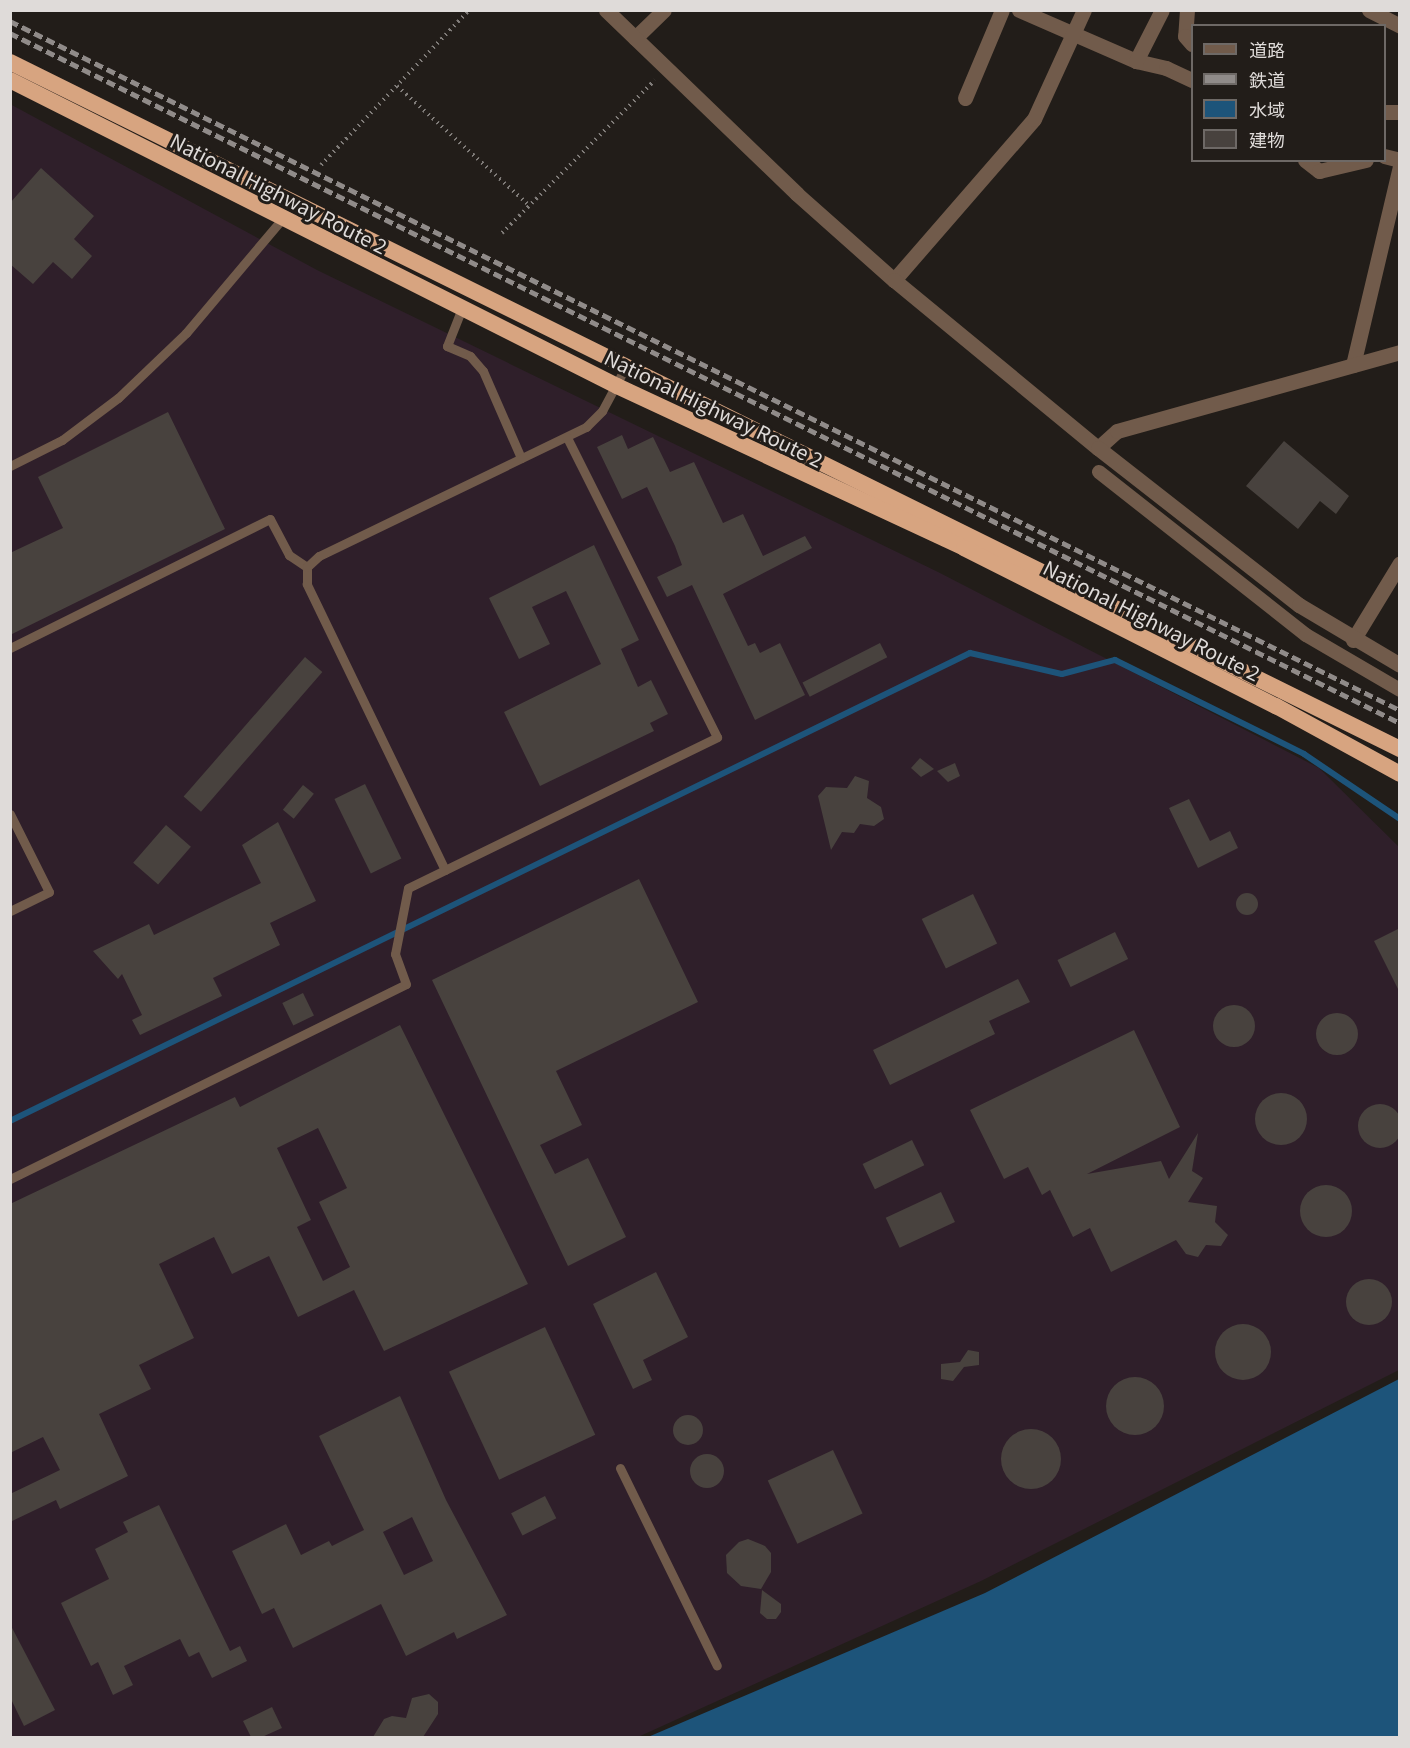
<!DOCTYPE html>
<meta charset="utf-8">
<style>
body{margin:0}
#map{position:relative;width:1410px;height:1748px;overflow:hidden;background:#221d19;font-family:Georgia,"Noto Sans JP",serif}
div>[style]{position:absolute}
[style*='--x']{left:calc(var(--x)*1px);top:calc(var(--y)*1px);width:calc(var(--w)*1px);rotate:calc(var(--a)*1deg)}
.industrial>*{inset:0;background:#2f1f2a}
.water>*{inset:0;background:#1d547a}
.stream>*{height:6px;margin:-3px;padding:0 3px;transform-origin:3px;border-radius:3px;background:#1d547a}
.building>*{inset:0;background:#48423e;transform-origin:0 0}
.round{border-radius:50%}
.path>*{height:4px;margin-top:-2px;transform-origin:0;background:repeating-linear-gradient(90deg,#807c79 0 1.5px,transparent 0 6px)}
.service>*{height:9px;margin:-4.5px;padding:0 4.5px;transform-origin:4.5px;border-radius:4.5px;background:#715b4b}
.pedestrian>*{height:14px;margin:-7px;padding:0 7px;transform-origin:7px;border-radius:7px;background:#715b4b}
.minor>*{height:15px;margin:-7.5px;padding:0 7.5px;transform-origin:7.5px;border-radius:7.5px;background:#715b4b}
.tertiary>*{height:15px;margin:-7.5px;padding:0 7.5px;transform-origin:7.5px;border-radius:7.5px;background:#715b4b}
.trunk>*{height:16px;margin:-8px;padding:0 8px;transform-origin:8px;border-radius:8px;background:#d7a480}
.rail>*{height:4.5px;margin-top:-2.25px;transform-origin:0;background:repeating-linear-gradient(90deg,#908b89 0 9px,transparent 0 13.5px)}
span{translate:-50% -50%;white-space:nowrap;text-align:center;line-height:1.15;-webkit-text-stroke:6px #221d19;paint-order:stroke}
.street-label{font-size:20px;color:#dfdbd9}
.frame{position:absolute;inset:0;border:12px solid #dfdbd9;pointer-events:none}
.legend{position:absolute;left:1191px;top:24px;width:195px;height:138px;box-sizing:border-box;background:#221d19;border:2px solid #6e6966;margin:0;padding:8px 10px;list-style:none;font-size:18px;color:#dfdbd9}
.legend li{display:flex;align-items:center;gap:12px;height:30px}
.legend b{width:30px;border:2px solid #6e6966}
</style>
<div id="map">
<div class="industrial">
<div style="clip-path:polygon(10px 104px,317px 270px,938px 572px,1319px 768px,1399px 847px,1399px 1370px,981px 1581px,638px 1737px,11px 1737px)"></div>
</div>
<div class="water">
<div style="clip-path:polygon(1399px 1379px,1399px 1737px,648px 1737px,985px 1593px)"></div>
</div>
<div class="stream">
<div style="--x:10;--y:1121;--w:1068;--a:-25.99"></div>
<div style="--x:970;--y:653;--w:94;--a:12.9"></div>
<div style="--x:1062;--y:674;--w:55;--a:-14.8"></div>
<div style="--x:1115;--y:660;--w:211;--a:26.4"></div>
<div style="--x:1304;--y:754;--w:116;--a:34.1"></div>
</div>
<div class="building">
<div style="clip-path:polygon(41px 168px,94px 216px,74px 239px,92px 256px,72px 279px,53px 262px,33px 284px,10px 264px,10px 203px)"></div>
<div style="clip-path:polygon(168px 412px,225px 529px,10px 635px,10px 553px,63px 528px,38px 477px)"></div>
<div style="clip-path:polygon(622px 435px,628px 449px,653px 437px,670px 472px,694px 462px,723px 523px,743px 514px,763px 556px,805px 536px,812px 548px,723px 594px,748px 646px,755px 643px,760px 653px,780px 643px,805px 695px,755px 720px,692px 585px,667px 597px,657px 577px,682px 565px,675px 546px,647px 487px,622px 499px,597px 447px)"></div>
<div style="clip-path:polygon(1284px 441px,1349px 496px,1336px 514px,1320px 501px,1298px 529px,1246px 486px)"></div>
<div style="clip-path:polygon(594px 545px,639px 640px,621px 649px,638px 687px,651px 680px,668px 714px,650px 723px,654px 731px,540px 786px,504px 712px,601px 664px,566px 591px,532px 607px,550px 644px,519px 659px,489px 598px)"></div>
<div style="left:880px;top:643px;width:16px;height:87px;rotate:63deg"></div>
<div style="left:305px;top:657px;width:23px;height:185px;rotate:41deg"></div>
<div style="clip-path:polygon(920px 758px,934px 769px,921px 777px,911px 768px)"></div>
<div style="clip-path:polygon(955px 763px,960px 776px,948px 782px,937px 771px)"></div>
<div style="clip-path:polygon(855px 776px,869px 781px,867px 798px,881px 807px,884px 819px,874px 826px,860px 824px,854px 833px,842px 832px,831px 850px,818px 796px,826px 787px,847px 788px)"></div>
<div style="left:365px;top:784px;width:83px;height:34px;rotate:64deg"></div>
<div style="left:303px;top:785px;width:14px;height:32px;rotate:39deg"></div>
<div style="clip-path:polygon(1189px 799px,1210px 841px,1230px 831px,1238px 848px,1198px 868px,1169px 808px)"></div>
<div style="clip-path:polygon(278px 822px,316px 901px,270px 923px,280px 945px,213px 978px,222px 996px,140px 1035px,132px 1020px,142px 1015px,122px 974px,118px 979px,93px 951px,149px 924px,154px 935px,261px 883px,242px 845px)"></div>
<div style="left:166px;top:825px;width:33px;height:50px;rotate:41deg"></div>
<div style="clip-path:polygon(639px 879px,698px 1002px,556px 1071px,582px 1125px,540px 1145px,555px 1174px,588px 1158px,626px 1237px,568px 1266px,432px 980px)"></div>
<div class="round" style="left:1236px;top:893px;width:22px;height:22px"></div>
<div style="left:973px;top:894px;width:55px;height:57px;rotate:64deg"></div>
<div style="clip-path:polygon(1400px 928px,1400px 993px,1374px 941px)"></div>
<div style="left:1115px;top:932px;width:30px;height:64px;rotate:64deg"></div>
<div style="clip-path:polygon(1018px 979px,1030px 1002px,989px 1021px,995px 1034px,890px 1085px,873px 1050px)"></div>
<div style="left:303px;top:993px;width:25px;height:23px;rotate:64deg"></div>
<div class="round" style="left:1213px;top:1005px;width:42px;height:42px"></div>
<div class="round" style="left:1316px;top:1013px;width:42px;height:42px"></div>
<div style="clip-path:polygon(evenodd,400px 1025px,528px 1284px,384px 1351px,354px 1290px,298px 1317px,269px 1256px,232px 1274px,214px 1237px,159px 1264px,194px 1338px,139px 1365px,151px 1389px,99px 1414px,128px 1476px,60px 1509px,56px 1500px,10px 1522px,10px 1494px,60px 1470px,43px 1437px,10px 1453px,10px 1204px,235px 1097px,240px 1107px,400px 1025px,318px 1128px,347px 1188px,319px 1202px,350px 1267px,323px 1281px,297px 1227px,311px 1220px,277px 1148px,318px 1128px)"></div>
<div style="clip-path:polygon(1134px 1030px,1180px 1127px,1087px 1174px,1161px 1161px,1169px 1179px,1198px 1133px,1192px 1171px,1203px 1178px,1188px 1202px,1217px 1206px,1215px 1222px,1228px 1235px,1221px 1246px,1206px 1245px,1198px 1257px,1186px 1254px,1176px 1240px,1111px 1272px,1090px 1228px,1073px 1237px,1050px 1190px,1042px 1195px,1028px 1167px,1004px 1179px,970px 1110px)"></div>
<div class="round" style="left:1255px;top:1093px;width:52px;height:52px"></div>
<div class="round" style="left:1358px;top:1104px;width:44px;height:44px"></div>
<div style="left:912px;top:1140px;width:28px;height:55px;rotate:64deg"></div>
<div class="round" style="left:1300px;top:1185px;width:52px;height:52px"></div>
<div style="left:941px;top:1192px;width:33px;height:61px;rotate:65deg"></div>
<div style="clip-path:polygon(656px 1272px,688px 1337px,643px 1360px,652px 1380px,633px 1389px,593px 1304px)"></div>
<div class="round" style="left:1346px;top:1279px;width:46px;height:46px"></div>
<div class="round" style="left:1215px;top:1324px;width:56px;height:56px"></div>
<div style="left:545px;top:1327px;width:119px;height:106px;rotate:65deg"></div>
<div style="clip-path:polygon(968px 1350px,979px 1352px,979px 1365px,964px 1367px,953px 1381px,941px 1379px,941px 1364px,960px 1362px)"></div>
<div class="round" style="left:1106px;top:1377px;width:58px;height:58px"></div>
<div style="clip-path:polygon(evenodd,400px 1396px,446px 1500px,507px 1615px,457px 1639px,454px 1632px,406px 1656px,381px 1604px,293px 1648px,274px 1608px,262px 1614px,232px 1551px,286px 1524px,301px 1555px,329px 1541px,332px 1546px,364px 1530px,319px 1436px,400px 1396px,412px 1517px,433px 1561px,404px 1575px,383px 1532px,412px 1517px)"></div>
<div class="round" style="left:673px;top:1415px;width:30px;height:30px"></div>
<div class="round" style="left:1001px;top:1429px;width:60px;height:60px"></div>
<div style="left:833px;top:1450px;width:70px;height:72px;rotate:65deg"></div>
<div class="round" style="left:690px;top:1454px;width:34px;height:34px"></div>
<div style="left:545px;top:1496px;width:25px;height:38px;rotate:63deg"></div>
<div style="clip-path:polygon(159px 1505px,230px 1651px,240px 1646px,247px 1661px,212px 1678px,199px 1652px,189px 1657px,180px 1639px,124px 1666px,133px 1685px,113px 1695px,98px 1662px,91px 1666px,61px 1603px,109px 1579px,95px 1549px,128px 1532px,123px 1522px)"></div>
<div style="clip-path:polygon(748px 1539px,765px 1546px,771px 1553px,771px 1572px,761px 1589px,741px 1586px,727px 1573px,726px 1555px,739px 1542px)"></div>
<div style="clip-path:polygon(762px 1590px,781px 1604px,781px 1612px,776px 1619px,767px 1619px,760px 1613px)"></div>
<div style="clip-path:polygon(10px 1624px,55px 1710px,24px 1726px,10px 1697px)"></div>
<div style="clip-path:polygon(429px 1694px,438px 1702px,438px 1714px,423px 1737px,373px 1737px,384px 1719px,392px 1716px,406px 1718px,412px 1698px)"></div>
<div style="clip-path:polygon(272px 1707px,282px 1728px,262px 1737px,251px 1737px,243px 1721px)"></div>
</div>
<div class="path">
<div style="--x:397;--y:86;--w:179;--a:42.1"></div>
<div style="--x:321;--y:165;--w:214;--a:-46.3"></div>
<div style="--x:502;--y:233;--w:216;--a:-45"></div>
</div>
<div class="service">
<div style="--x:462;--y:308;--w:41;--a:111.5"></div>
<div style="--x:447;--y:346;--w:25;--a:23"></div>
<div style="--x:470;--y:356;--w:20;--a:49"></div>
<div style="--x:483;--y:371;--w:95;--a:66.4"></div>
<div style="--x:10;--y:466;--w:58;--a:-26.6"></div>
<div style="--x:62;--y:440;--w:70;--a:-36.9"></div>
<div style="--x:118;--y:398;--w:94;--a:-43.7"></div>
<div style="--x:186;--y:333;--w:149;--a:-49.9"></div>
<div style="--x:10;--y:648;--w:290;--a:-26.4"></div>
<div style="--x:270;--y:519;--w:41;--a:62.2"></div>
<div style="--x:289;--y:555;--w:22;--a:34"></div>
<div style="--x:10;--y:814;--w:87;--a:63.4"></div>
<div style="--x:49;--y:892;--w:43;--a:154"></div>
<div style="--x:445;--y:870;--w:318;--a:-115.8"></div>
<div style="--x:307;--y:584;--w:17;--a:-90"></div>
<div style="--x:307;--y:567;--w:16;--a:-43"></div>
<div style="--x:319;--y:556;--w:297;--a:-25.8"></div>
<div style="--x:586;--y:427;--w:23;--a:-45"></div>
<div style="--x:602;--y:411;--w:49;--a:-61.9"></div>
<div style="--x:10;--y:1179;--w:441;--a:-26.2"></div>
<div style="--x:406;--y:984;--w:32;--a:-110"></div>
<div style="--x:395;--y:954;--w:67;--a:-78.9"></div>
<div style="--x:408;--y:888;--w:344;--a:-26"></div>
<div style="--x:717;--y:737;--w:335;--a:-116.6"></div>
<div style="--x:620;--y:1468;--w:220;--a:63.9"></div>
</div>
<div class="pedestrian">
<div style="--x:1099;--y:472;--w:263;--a:38.2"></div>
<div style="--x:1306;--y:635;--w:109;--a:30.3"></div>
</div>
<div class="minor">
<div style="--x:1019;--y:10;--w:128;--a:23.6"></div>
<div style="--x:1136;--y:61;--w:31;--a:13"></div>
<div style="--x:1166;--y:68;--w:29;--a:25"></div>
<div style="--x:1187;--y:10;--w:26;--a:94"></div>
<div style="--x:1185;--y:36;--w:11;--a:49"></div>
<div style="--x:1369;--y:10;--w:35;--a:27"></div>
<div style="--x:635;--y:38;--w:40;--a:-44"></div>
<div style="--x:1136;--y:61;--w:57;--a:-63"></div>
<div style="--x:965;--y:98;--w:95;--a:-67.2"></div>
<div style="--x:1384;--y:112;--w:16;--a:0"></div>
<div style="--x:1384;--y:156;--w:16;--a:14"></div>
<div style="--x:1305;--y:160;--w:18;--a:38"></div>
<div style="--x:1319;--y:171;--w:48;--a:-13.2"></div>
<div style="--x:894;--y:280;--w:213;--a:-49"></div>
<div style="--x:1034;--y:119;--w:120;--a:-65.4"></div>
<div style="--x:1353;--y:365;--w:204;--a:-76.7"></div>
<div style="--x:1098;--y:448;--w:25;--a:-42"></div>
<div style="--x:1117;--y:431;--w:294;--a:-15.6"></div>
<div style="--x:1353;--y:640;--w:90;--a:-58.6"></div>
</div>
<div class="tertiary">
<div style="--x:606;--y:10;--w:265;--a:43.9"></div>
<div style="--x:797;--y:194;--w:130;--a:41.6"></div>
<div style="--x:894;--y:280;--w:264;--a:39.5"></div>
<div style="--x:1098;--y:448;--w:255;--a:38"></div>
<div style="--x:1299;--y:605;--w:117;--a:30.7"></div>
</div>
<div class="trunk">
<div style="--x:10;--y:62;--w:1551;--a:26.3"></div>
<div style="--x:10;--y:80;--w:680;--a:26.75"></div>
<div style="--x:617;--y:386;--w:383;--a:25"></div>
<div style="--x:964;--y:548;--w:350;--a:26.9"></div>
<div style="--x:1276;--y:706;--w:141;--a:28.7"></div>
</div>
<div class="rail">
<div style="--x:10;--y:21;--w:1551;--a:26.37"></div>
<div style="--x:10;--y:33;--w:1552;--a:26.4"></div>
</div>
<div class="street-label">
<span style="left:279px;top:193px;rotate:27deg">National Highway Route 2</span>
<span style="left:714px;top:408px;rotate:26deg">National Highway Route 2</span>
<span style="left:1152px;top:620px;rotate:27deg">National Highway Route 2</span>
</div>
<div class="frame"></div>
<ul class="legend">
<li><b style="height:8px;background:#715b4b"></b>道路</li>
<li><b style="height:8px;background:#908b89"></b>鉄道</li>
<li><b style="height:16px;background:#1d547a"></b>水域</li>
<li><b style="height:16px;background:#48423e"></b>建物</li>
</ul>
</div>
